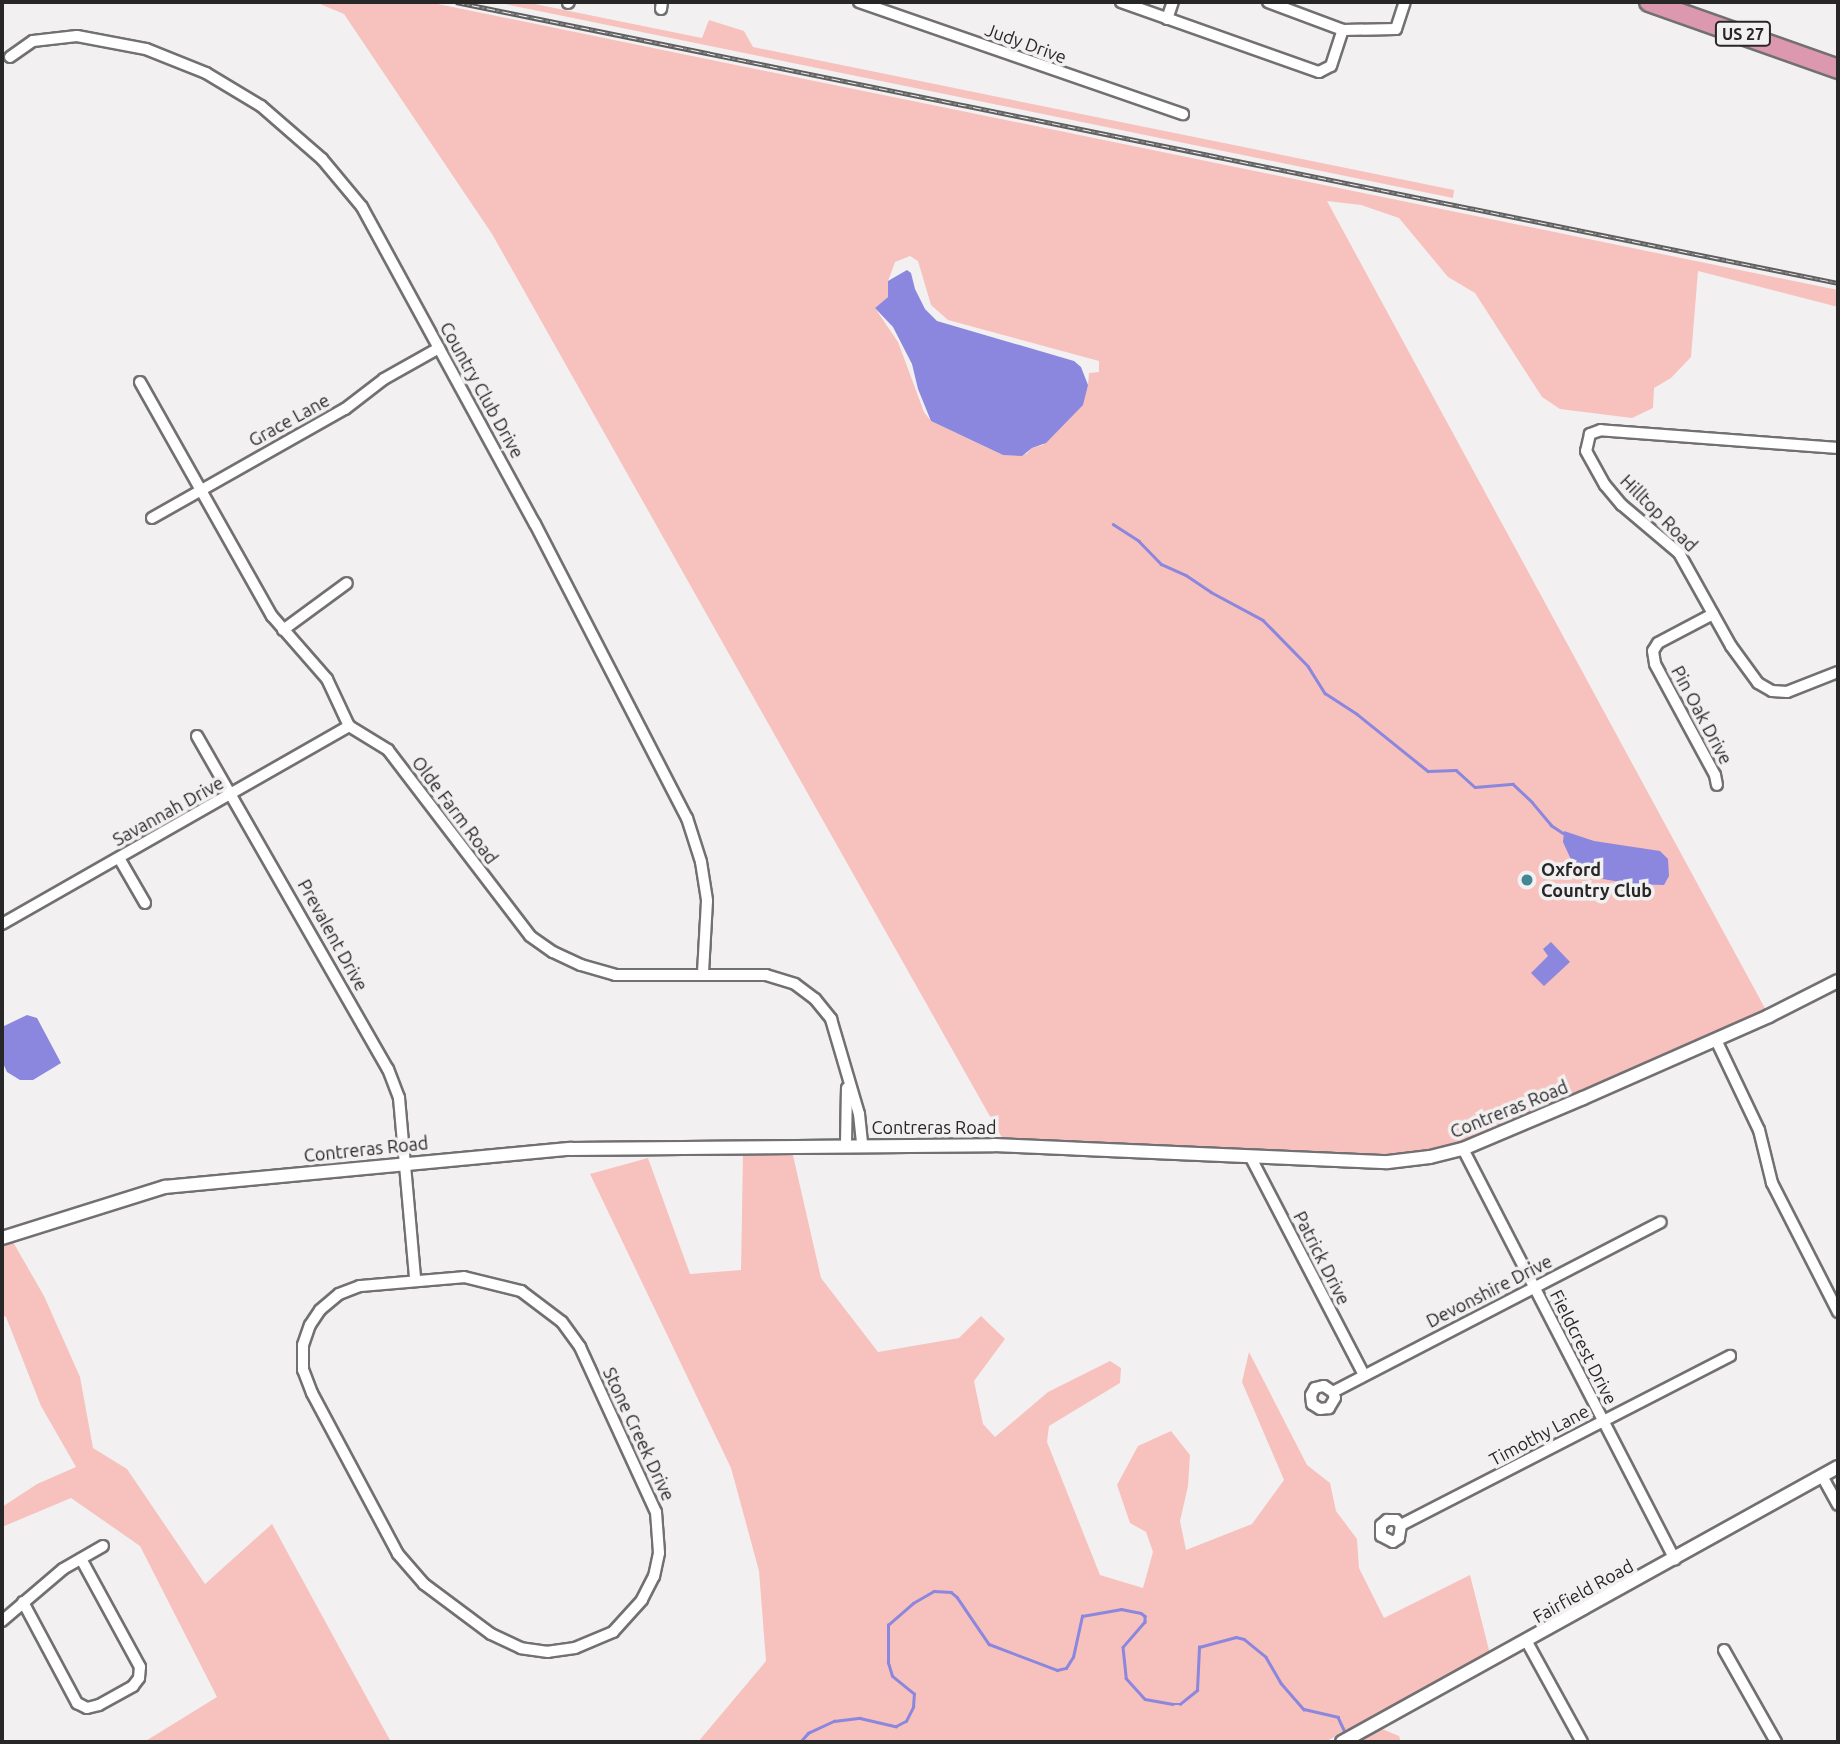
<!DOCTYPE html>
<style>
body{margin:0}
#map{position:relative;width:1840px;height:1744px;overflow:hidden;background:#f3f0f2;font-family:Ubuntu,sans-serif}
div>[style]{position:absolute}
[style*='--x']{left:calc(var(--x)*1px);top:calc(var(--y)*1px);width:calc(var(--w)*1px);rotate:calc(var(--a)*1deg)}
.green>*{inset:0;background:#f7c2bd}
.water>*{inset:0;background:#8b86de}
.stream>*{height:2.5px;margin:-1.25px;padding:0 1.25px;transform-origin:1.25px;border-radius:1.25px;background:#8b86de}
.roads{filter:drop-shadow(2px 0 #727072) drop-shadow(-2px 0 #727072) drop-shadow(0 2px #727072) drop-shadow(0 -2px #727072)}
.minor>*{height:10px;margin:-5px;padding:0 5px;transform-origin:5px;border-radius:5px;background:#fff}
.tertiary>*{height:12px;margin:-6px;padding:0 6px;transform-origin:6px;border-radius:6px;background:#fff}
.trunk>*{height:18px;margin:-9px;padding:0 9px;transform-origin:9px;border-radius:9px;background:#dc98ae}
.rail>*{height:5px;margin-top:-2.5px;transform-origin:0;background:repeating-linear-gradient(90deg,#f3f0f2 0 8px,#605f60 0 16px);box-sizing:border-box;border-block:2px solid #605f60}
.dots>*{width:19px;height:19px;translate:-50% -50%;box-sizing:border-box;border:4px solid #f3f0f2;border-radius:50%}
span{translate:-50% -50%;white-space:nowrap;text-align:center;line-height:1.15;-webkit-text-stroke:7px #f3f0f2;paint-order:stroke}
.shield-label span{padding:2px 5px;background:#f3f0f2;border:2px solid;border-radius:5px;-webkit-text-stroke-width:0}
.shield-label{font-size:16px;color:#282728;font-weight:700}
.street-label{font-size:18px;color:#282728}
.poi-label{font-size:18px;color:#282728;font-weight:700}
.left{translate:0 -50%;text-align:left}
.frame{position:absolute;inset:0;border:4px solid #282728;pointer-events:none}
</style>
<div id="map">
<div class="green">
<div style="clip-path:polygon(evenodd,315px 2px,428px 2px,1838px 290px,1838px 307px,1698px 271px,1691px 357px,1671px 378px,1654px 388px,1653px 408px,1632px 418px,1560px 409px,1542px 397px,1475px 293px,1448px 277px,1399px 218px,1361px 205px,1327px 201px,1767px 1012px,1448px 1148px,1393px 1157px,1005px 1143px,492px 234px,344px 14px,315px 2px,910px 256px,918px 261px,931px 305px,948px 320px,1099px 361px,1099px 372px,1089px 373px,1088px 385px,1043px 445px,1032px 448px,1026px 454px,1003px 455px,931px 421px,924px 412px,898px 342px,875px 308px,888px 297px,888px 281px,895px 262px,910px 256px)"></div>
<div style="clip-path:polygon(495px 2px,525px 2px,702px 38px,709px 20px,744px 31px,753px 47px,1454px 190px,1453px 198px)"></div>
<div style="clip-path:polygon(792px 1151px,821px 1278px,878px 1352px,959px 1338px,981px 1316px,1005px 1339px,974px 1381px,983px 1424px,995px 1437px,1048px 1392px,1110px 1361px,1121px 1368px,1120px 1383px,1049px 1426px,1047px 1442px,1100px 1575px,1143px 1588px,1153px 1552px,1146px 1532px,1130px 1523px,1117px 1485px,1138px 1446px,1171px 1431px,1190px 1455px,1188px 1486px,1180px 1521px,1186px 1550px,1252px 1524px,1284px 1480px,1242px 1382px,1249px 1352px,1307px 1465px,1330px 1483px,1336px 1511px,1357px 1539px,1359px 1568px,1384px 1618px,1470px 1575px,1490px 1654px,1325px 1742px,698px 1742px,766px 1661px,759px 1571px,731px 1468px,590px 1174px,648px 1158px,690px 1274px,741px 1270px,743px 1152px)"></div>
<div style="clip-path:polygon(13px 1242px,44px 1296px,80px 1377px,93px 1448px,127px 1469px,205px 1584px,272px 1524px,391px 1742px,144px 1742px,217px 1697px,140px 1546px,71px 1498px,2px 1527px,2px 1507px,37px 1484px,76px 1467px,41px 1406px,6px 1317px,2px 1315px,2px 1246px)"></div>
<div style="clip-path:polygon(1382px 1729px,1399px 1736px,1401px 1742px,1357px 1742px)"></div>
</div>
<div class="water">
<div style="clip-path:polygon(907px 270px,911px 273px,915px 289px,925px 309px,937px 321px,1074px 361px,1081px 367px,1088px 385px,1083px 405px,1046px 443px,1032px 448px,1022px 456px,1003px 455px,931px 421px,918px 389px,912px 364px,893px 327px,875px 308px,888px 297px,888px 281px)"></div>
<div style="clip-path:polygon(1564px 831px,1594px 841px,1660px 851px,1668px 859px,1669px 876px,1664px 885px,1631px 884px,1603px 879px,1573px 864px,1563px 842px)"></div>
<div style="clip-path:polygon(1551px 942px,1570px 962px,1544px 986px,1531px 973px,1548px 956px,1543px 949px)"></div>
<div style="clip-path:polygon(27px 1015px,37px 1018px,61px 1063px,33px 1080px,20px 1080px,7px 1072px,2px 1061px,2px 1027px)"></div>
</div>
<div class="stream">
<div style="--x:1113;--y:524;--w:31;--a:33"></div>
<div style="--x:1139;--y:541;--w:32;--a:46"></div>
<div style="--x:1161;--y:564;--w:27;--a:24"></div>
<div style="--x:1186;--y:575;--w:30;--a:34"></div>
<div style="--x:1211;--y:592;--w:59;--a:28.3"></div>
<div style="--x:1263;--y:620;--w:64;--a:45.6"></div>
<div style="--x:1308;--y:666;--w:32;--a:58"></div>
<div style="--x:1325;--y:693;--w:38;--a:33"></div>
<div style="--x:1357;--y:714;--w:91;--a:38.8"></div>
<div style="--x:1428;--y:771;--w:28;--a:-2"></div>
<div style="--x:1456;--y:770;--w:25;--a:42"></div>
<div style="--x:1475;--y:787;--w:38;--a:-5"></div>
<div style="--x:1513;--y:784;--w:26;--a:43"></div>
<div style="--x:1532;--y:802;--w:30;--a:50"></div>
<div style="--x:1551;--y:825;--w:14;--a:34"></div>
<div style="--x:800;--y:1742;--w:12;--a:-48"></div>
<div style="--x:808;--y:1733;--w:29;--a:-25"></div>
<div style="--x:834;--y:1721;--w:26;--a:-7"></div>
<div style="--x:860;--y:1718;--w:37;--a:13"></div>
<div style="--x:896;--y:1726;--w:11;--a:-27"></div>
<div style="--x:906;--y:1721;--w:16;--a:-63"></div>
<div style="--x:913;--y:1707;--w:13;--a:-86"></div>
<div style="--x:914;--y:1694;--w:28;--a:-141"></div>
<div style="--x:892;--y:1676;--w:14;--a:-107"></div>
<div style="--x:888;--y:1663;--w:38;--a:-90"></div>
<div style="--x:888;--y:1625;--w:33;--a:-41"></div>
<div style="--x:913;--y:1603;--w:24;--a:-30"></div>
<div style="--x:934;--y:1591;--w:17;--a:3"></div>
<div style="--x:951;--y:1592;--w:8;--a:40"></div>
<div style="--x:957;--y:1597;--w:57;--a:55.8"></div>
<div style="--x:989;--y:1644;--w:73;--a:20.9"></div>
<div style="--x:1057;--y:1670;--w:9;--a:-13"></div>
<div style="--x:1066;--y:1668;--w:13;--a:-58"></div>
<div style="--x:1073;--y:1657;--w:42;--a:-77.6"></div>
<div style="--x:1082;--y:1616;--w:40;--a:-10"></div>
<div style="--x:1121;--y:1609;--w:20;--a:11"></div>
<div style="--x:1141;--y:1613;--w:5;--a:37"></div>
<div style="--x:1145;--y:1616;--w:6;--a:90"></div>
<div style="--x:1145;--y:1622;--w:33;--a:131"></div>
<div style="--x:1123;--y:1647;--w:31;--a:84"></div>
<div style="--x:1126;--y:1678;--w:28;--a:48"></div>
<div style="--x:1145;--y:1699;--w:28;--a:10"></div>
<div style="--x:1173;--y:1704;--w:7;--a:0"></div>
<div style="--x:1180;--y:1704;--w:22;--a:-39"></div>
<div style="--x:1197;--y:1690;--w:43;--a:-87.3"></div>
<div style="--x:1199;--y:1647;--w:38;--a:-15"></div>
<div style="--x:1236;--y:1637;--w:8;--a:14"></div>
<div style="--x:1244;--y:1639;--w:28;--a:39"></div>
<div style="--x:1266;--y:1657;--w:30;--a:60"></div>
<div style="--x:1281;--y:1683;--w:35;--a:49"></div>
<div style="--x:1304;--y:1709;--w:35;--a:13"></div>
<div style="--x:1338;--y:1717;--w:14;--a:65"></div>
</div>
<div class="roads">
<div class="minor">
<div style="--x:859;--y:2;--w:343;--a:19.1"></div>
<div style="--x:1121;--y:2;--w:210;--a:19.5"></div>
<div style="--x:1319;--y:72;--w:13;--a:-27"></div>
<div style="--x:1331;--y:66;--w:38;--a:-72"></div>
<div style="--x:1268;--y:2;--w:80;--a:20.5"></div>
<div style="--x:1343;--y:30;--w:53;--a:-1.1"></div>
<div style="--x:1396;--y:29;--w:28;--a:-72"></div>
<div style="--x:568;--y:3;--w:1;--a:-45"></div>
<div style="--x:661;--y:9;--w:7;--a:-82"></div>
<div style="--x:1167;--y:19;--w:18;--a:-71"></div>
<div style="--x:10;--y:57;--w:28;--a:-35"></div>
<div style="--x:33;--y:41;--w:44;--a:-6.5"></div>
<div style="--x:77;--y:36;--w:70;--a:10.7"></div>
<div style="--x:146;--y:49;--w:65;--a:21.8"></div>
<div style="--x:206;--y:73;--w:64;--a:31"></div>
<div style="--x:261;--y:106;--w:81;--a:41"></div>
<div style="--x:322;--y:159;--w:62;--a:50.2"></div>
<div style="--x:362;--y:207;--w:361;--a:61.4"></div>
<div style="--x:535;--y:524;--w:331;--a:62.7"></div>
<div style="--x:687;--y:818;--w:46;--a:72.3"></div>
<div style="--x:701;--y:862;--w:39;--a:81"></div>
<div style="--x:707;--y:901;--w:72;--a:93.2"></div>
<div style="--x:140;--y:382;--w:269;--a:60.6"></div>
<div style="--x:272;--y:616;--w:84;--a:48.9"></div>
<div style="--x:327;--y:679;--w:52;--a:64.9"></div>
<div style="--x:349;--y:726;--w:46;--a:31.6"></div>
<div style="--x:388;--y:750;--w:234;--a:52.6"></div>
<div style="--x:530;--y:936;--w:28;--a:35"></div>
<div style="--x:553;--y:952;--w:31;--a:25"></div>
<div style="--x:581;--y:965;--w:35;--a:16"></div>
<div style="--x:615;--y:975;--w:151;--a:0"></div>
<div style="--x:766;--y:975;--w:30;--a:17"></div>
<div style="--x:795;--y:984;--w:25;--a:37"></div>
<div style="--x:815;--y:999;--w:26;--a:51"></div>
<div style="--x:831;--y:1019;--w:99;--a:73.6"></div>
<div style="--x:859;--y:1114;--w:30;--a:84"></div>
<div style="--x:1838;--y:448;--w:238;--a:-175.7"></div>
<div style="--x:1601;--y:430;--w:12;--a:160"></div>
<div style="--x:1590;--y:434;--w:17;--a:103"></div>
<div style="--x:1586;--y:451;--w:39;--a:61"></div>
<div style="--x:1605;--y:485;--w:26;--a:50"></div>
<div style="--x:1622;--y:505;--w:75;--a:40.1"></div>
<div style="--x:1679;--y:553;--w:107;--a:60.8"></div>
<div style="--x:1731;--y:646;--w:46;--a:53.9"></div>
<div style="--x:1758;--y:683;--w:16;--a:30"></div>
<div style="--x:1772;--y:691;--w:15;--a:4"></div>
<div style="--x:1787;--y:692;--w:55;--a:-21.4"></div>
<div style="--x:152;--y:518;--w:222;--a:-29.5"></div>
<div style="--x:345;--y:409;--w:49;--a:-37.6"></div>
<div style="--x:384;--y:379;--w:63;--a:-29.4"></div>
<div style="--x:1713;--y:614;--w:62;--a:152.2"></div>
<div style="--x:1658;--y:643;--w:9;--a:122"></div>
<div style="--x:1653;--y:651;--w:13;--a:81"></div>
<div style="--x:1655;--y:664;--w:126;--a:61.6"></div>
<div style="--x:1715;--y:775;--w:10;--a:79"></div>
<div style="--x:283;--y:630;--w:79;--a:-36.3"></div>
<div style="--x:197;--y:736;--w:384;--a:60.2"></div>
<div style="--x:388;--y:1069;--w:31;--a:69"></div>
<div style="--x:399;--y:1098;--w:182;--a:84.9"></div>
<div style="--x:119;--y:858;--w:52;--a:60"></div>
<div style="--x:2;--y:924;--w:400;--a:-29.7"></div>
<div style="--x:1716;--y:1040;--w:100;--a:64.5"></div>
<div style="--x:1759;--y:1130;--w:55;--a:76.2"></div>
<div style="--x:1772;--y:1183;--w:145;--a:62.9"></div>
<div style="--x:846;--y:1144;--w:56;--a:-89"></div>
<div style="--x:1463;--y:1149;--w:462;--a:62.7"></div>
<div style="--x:1250;--y:1156;--w:247;--a:62.5"></div>
<div style="--x:464;--y:1277;--w:59;--a:13.8"></div>
<div style="--x:521;--y:1291;--w:51;--a:37.1"></div>
<div style="--x:562;--y:1322;--w:31;--a:54"></div>
<div style="--x:580;--y:1347;--w:182;--a:65.3"></div>
<div style="--x:656;--y:1512;--w:41;--a:85.8"></div>
<div style="--x:659;--y:1553;--w:24;--a:102"></div>
<div style="--x:654;--y:1576;--w:27;--a:117"></div>
<div style="--x:642;--y:1600;--w:43;--a:132.2"></div>
<div style="--x:613;--y:1632;--w:41;--a:157.2"></div>
<div style="--x:575;--y:1648;--w:27;--a:172"></div>
<div style="--x:548;--y:1652;--w:27;--a:-172"></div>
<div style="--x:521;--y:1648;--w:33;--a:-155"></div>
<div style="--x:491;--y:1634;--w:84;--a:-143.3"></div>
<div style="--x:424;--y:1584;--w:40;--a:-131"></div>
<div style="--x:398;--y:1554;--w:183;--a:-118.1"></div>
<div style="--x:312;--y:1393;--w:25;--a:-111"></div>
<div style="--x:303;--y:1370;--w:25;--a:-90"></div>
<div style="--x:303;--y:1345;--w:21;--a:-71"></div>
<div style="--x:310;--y:1325;--w:18;--a:-56"></div>
<div style="--x:320;--y:1310;--w:25;--a:-40"></div>
<div style="--x:339;--y:1294;--w:22;--a:-21"></div>
<div style="--x:360;--y:1286;--w:104;--a:-4.9"></div>
<div style="--x:1333;--y:1392;--w:6;--a:72"></div>
<div style="--x:1335;--y:1398;--w:12;--a:121"></div>
<div style="--x:1329;--y:1408;--w:9;--a:174"></div>
<div style="--x:1320;--y:1409;--w:9;--a:-148"></div>
<div style="--x:1312;--y:1404;--w:9;--a:-96"></div>
<div style="--x:1311;--y:1395;--w:8;--a:-60"></div>
<div style="--x:1315;--y:1388;--w:9;--a:-13"></div>
<div style="--x:1324;--y:1386;--w:11;--a:34"></div>
<div style="--x:1333;--y:1392;--w:369;--a:-27.4"></div>
<div style="--x:1822;--y:1476;--w:33;--a:61"></div>
<div style="--x:1401;--y:1525;--w:13;--a:99"></div>
<div style="--x:1399;--y:1538;--w:7;--a:146"></div>
<div style="--x:1393;--y:1542;--w:13;--a:-153"></div>
<div style="--x:1381;--y:1536;--w:11;--a:-90"></div>
<div style="--x:1381;--y:1525;--w:8;--a:-40"></div>
<div style="--x:1387;--y:1520;--w:9;--a:0"></div>
<div style="--x:1396;--y:1520;--w:7;--a:45"></div>
<div style="--x:1401;--y:1525;--w:370;--a:-27.2"></div>
<div style="--x:23;--y:1602;--w:115;--a:61.9"></div>
<div style="--x:77;--y:1703;--w:11;--a:27"></div>
<div style="--x:87;--y:1708;--w:12;--a:-14"></div>
<div style="--x:99;--y:1705;--w:39;--a:-29"></div>
<div style="--x:133;--y:1686;--w:10;--a:-53"></div>
<div style="--x:139;--y:1678;--w:11;--a:-85"></div>
<div style="--x:140;--y:1667;--w:123;--a:-118.6"></div>
<div style="--x:2;--y:1621;--w:80;--a:-40.4"></div>
<div style="--x:63;--y:1569;--w:46;--a:-29.9"></div>
<div style="--x:1527;--y:1642;--w:114;--a:61.2"></div>
<div style="--x:1724;--y:1650;--w:106;--a:60.5"></div>
</div>
<div class="tertiary">
<div style="--x:2;--y:1238;--w:171;--a:-17.4"></div>
<div style="--x:165;--y:1187;--w:407;--a:-5.4"></div>
<div style="--x:570;--y:1149;--w:424;--a:-0.5"></div>
<div style="--x:994;--y:1145;--w:394;--a:2.5"></div>
<div style="--x:1388;--y:1162;--w:42;--a:-6.8"></div>
<div style="--x:1430;--y:1157;--w:34;--a:-14"></div>
<div style="--x:1463;--y:1149;--w:130;--a:-23"></div>
<div style="--x:1583;--y:1098;--w:203;--a:-23.8"></div>
<div style="--x:1769;--y:1016;--w:77;--a:-26.9"></div>
<div style="--x:1342;--y:1742;--w:567;--a:-29.01"></div>
</div>
<div class="trunk">
<div style="--x:1649;--y:2;--w:201;--a:19.5"></div>
</div>
</div>
<div class="rail">
<div style="--x:456;--y:2;--w:1410;--a:11.49"></div>
</div>
<div class="dots">
<div style="left:1527px;top:880px;background:#428793"></div>
</div>
<div class="shield-label">
<span style="left:1743px;top:34px">US 27</span>
</div>
<div class="street-label">
<span style="left:1026px;top:43px;rotate:20deg">Judy Drive</span>
<span style="left:482px;top:390px;rotate:61deg">Country Club Drive</span>
<span style="left:289px;top:420px;rotate:-29deg">Grace Lane</span>
<span style="left:1659px;top:513px;rotate:45deg">Hilltop Road</span>
<span style="left:1702px;top:715px;rotate:62deg">Pin Oak Drive</span>
<span style="left:455px;top:810px;rotate:53deg">Olde Farm Road</span>
<span style="left:168px;top:811px;rotate:-29deg">Savannah Drive</span>
<span style="left:333px;top:935px;rotate:61deg">Prevalent Drive</span>
<span style="left:1509px;top:1109px;rotate:-22deg">Contreras Road</span>
<span style="left:934px;top:1127px">Contreras Road</span>
<span style="left:366px;top:1149px;rotate:-6deg">Contreras Road</span>
<span style="left:1322px;top:1258px;rotate:63deg">Patrick Drive</span>
<span style="left:1489px;top:1291px;rotate:-27deg">Devonshire Drive</span>
<span style="left:1584px;top:1347px;rotate:63deg">Fieldcrest Drive</span>
<span style="left:639px;top:1434px;rotate:65deg">Stone Creek Drive</span>
<span style="left:1539px;top:1435px;rotate:-28deg">Timothy Lane</span>
<span style="left:1583px;top:1591px;rotate:-29deg">Fairfield Road</span>
</div>
<div class="poi-label">
<span class="left" style="left:1541px;top:880px">Oxford<br>Country Club</span>
</div>
<div class="frame"></div>
</div>
